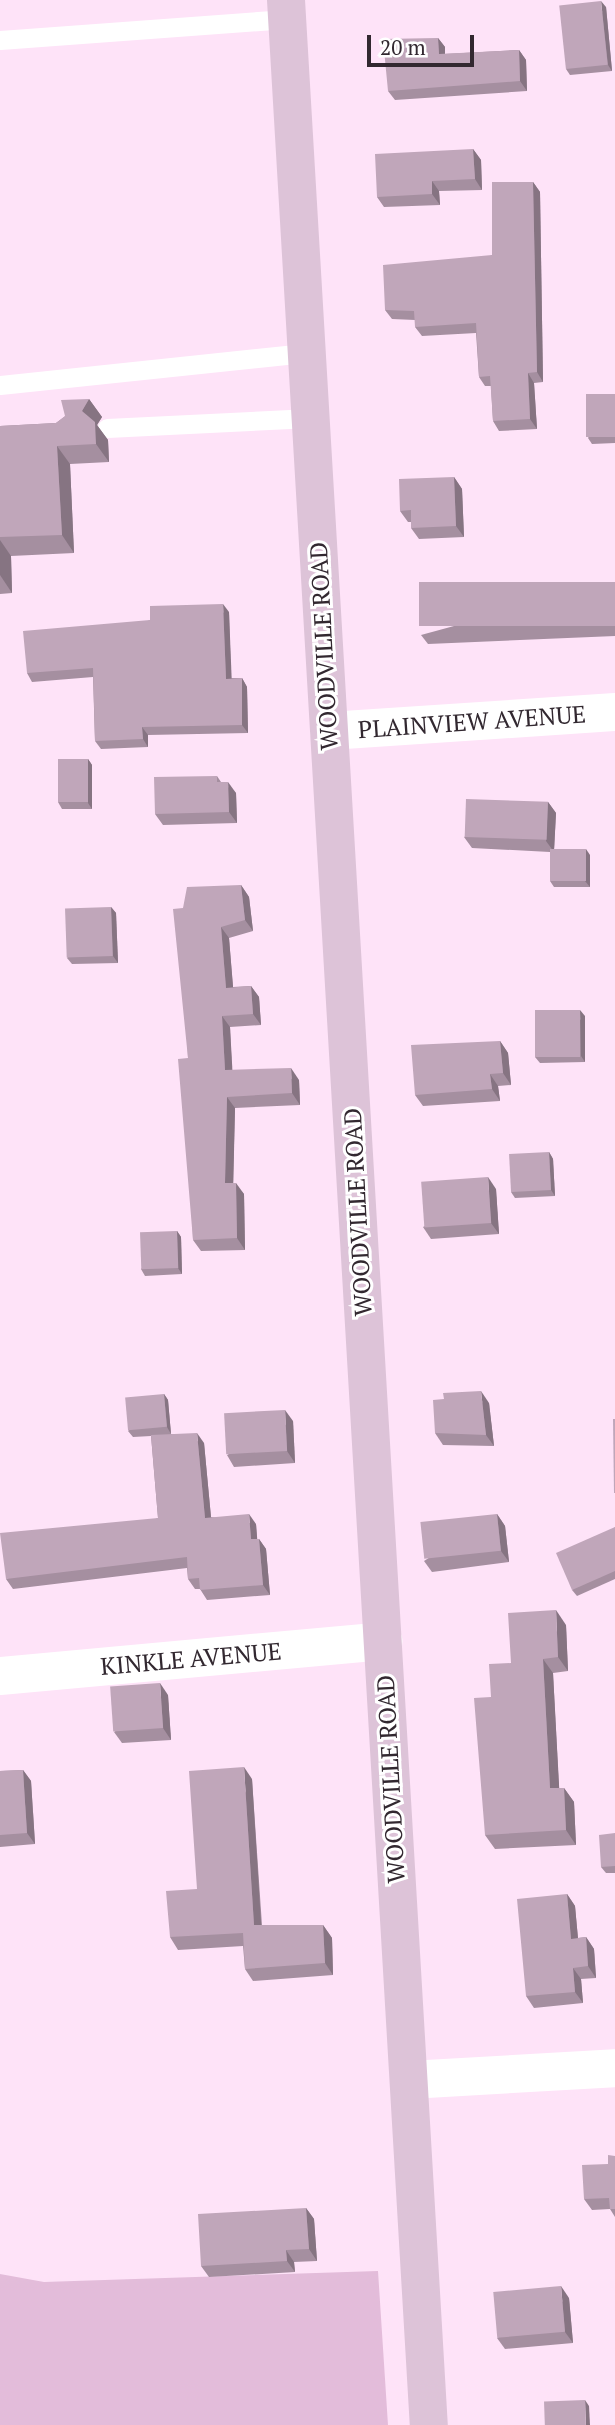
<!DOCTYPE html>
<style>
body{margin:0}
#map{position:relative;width:615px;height:2425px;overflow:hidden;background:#fee3f8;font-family:"PT Serif",serif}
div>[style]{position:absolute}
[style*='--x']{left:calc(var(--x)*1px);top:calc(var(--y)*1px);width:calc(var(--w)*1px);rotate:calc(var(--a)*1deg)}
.green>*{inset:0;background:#e3bcda}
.lane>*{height:19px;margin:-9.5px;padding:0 9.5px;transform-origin:9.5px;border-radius:9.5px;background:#fff}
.street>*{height:38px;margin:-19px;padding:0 19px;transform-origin:19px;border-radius:19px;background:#fff}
.secondary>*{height:38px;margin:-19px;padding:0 19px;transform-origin:19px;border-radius:19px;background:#ddc3d8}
.wall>*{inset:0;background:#a58fa0}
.shaded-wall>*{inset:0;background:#867482}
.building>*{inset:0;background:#c0a6ba;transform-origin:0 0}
span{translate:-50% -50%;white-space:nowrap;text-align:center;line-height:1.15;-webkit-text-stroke:6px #fff;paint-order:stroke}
.street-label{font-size:24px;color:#322830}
.scale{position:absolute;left:367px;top:35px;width:107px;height:32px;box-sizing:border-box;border:4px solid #322830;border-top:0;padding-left:9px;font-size:21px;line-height:24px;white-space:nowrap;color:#322830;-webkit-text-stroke:5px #fff;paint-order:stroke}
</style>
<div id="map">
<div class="green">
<div style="clip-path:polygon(378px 2271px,388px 2425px,0 2425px,0 2274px,44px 2282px)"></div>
</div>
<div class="lane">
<div style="--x:0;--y:40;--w:288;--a:-4.2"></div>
<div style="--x:0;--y:385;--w:309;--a:-6"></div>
<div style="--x:107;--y:428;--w:204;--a:-2.8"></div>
</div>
<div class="street">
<div style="--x:329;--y:731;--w:287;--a:-3.8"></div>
<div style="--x:0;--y:1676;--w:385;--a:-5.2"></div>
<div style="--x:409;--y:2080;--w:206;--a:-3.3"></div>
</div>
<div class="secondary">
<div style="--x:286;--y:0;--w:2429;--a:86.63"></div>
</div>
<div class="wall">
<div style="clip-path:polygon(606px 7px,612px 71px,570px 75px,566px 69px)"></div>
<div style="clip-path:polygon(438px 38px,445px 47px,445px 54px,519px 50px,526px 60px,527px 91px,395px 100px,388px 91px)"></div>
<div style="clip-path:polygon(473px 149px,481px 160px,482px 190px,439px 191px,440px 205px,384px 207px,377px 197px)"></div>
<div style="clip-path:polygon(533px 182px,540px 192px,543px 382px,534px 383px,537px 429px,499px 431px,493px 421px,491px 386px,485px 386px,479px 377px,476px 333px,422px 336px,415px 327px,415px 320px,392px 319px,385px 310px,492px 255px)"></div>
<div style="clip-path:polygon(615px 394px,615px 443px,592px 444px,588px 438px)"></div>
<div style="clip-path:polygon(89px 399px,102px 417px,97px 425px,108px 440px,109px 462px,70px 464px,74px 553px,11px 556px,12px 593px,0 594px,0 426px,56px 423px)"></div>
<div style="clip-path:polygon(454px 477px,462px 489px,464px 537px,419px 539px,411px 528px,411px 522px,408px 522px,400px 511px)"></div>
<div style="clip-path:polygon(615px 582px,615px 636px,428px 644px,421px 635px)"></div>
<div style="clip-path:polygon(229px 612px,231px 678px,242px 678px,247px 687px,248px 733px,148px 735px,148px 747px,101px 749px,95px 741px,93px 677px,32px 682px,27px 673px,150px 620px)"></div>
<div style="clip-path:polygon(88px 759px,92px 765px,92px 809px,62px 809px,58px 802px)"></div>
<div style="clip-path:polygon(217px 776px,221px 782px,236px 793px,237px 823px,163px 825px,155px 814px)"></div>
<div style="clip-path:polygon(548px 802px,556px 813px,554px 849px,590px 855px,590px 887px,554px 887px,550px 881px,550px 852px,472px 848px,464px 837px)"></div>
<div style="clip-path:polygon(241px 885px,249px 897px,253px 931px,229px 938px,233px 987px,251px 986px,259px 997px,261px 1025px,230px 1027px,232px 1070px,299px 1080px,300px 1105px,235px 1108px,233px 1183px,244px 1194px,245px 1250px,201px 1251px,193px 1240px,188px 1058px,183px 908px)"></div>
<div style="clip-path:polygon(111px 907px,116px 913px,118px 963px,72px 964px,67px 958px)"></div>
<div style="clip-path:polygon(585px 1016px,585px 1062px,540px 1063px,535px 1057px)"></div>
<div style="clip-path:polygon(500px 1041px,508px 1053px,511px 1085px,498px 1086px,500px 1101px,423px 1106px,415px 1095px)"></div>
<div style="clip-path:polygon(549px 1152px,553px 1159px,555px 1196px,515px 1198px,511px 1192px)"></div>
<div style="clip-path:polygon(496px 1189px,499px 1234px,431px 1239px,423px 1227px)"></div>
<div style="clip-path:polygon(177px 1231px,181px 1237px,182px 1274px,145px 1276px,141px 1269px)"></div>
<div style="clip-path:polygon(164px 1394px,168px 1400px,171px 1434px,204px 1443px,211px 1517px,256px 1524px,257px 1539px,259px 1539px,266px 1549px,270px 1595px,207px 1600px,200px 1589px,195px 1589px,188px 1579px,187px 1568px,13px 1589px,6px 1579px,158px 1518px,151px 1436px,133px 1437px,128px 1431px)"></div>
<div style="clip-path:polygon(444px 1399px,489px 1403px,494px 1446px,443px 1445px,435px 1433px)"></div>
<div style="clip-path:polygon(293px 1421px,295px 1463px,234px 1467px,227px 1455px)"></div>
<div style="clip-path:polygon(497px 1514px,505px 1526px,509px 1562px,432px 1572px,424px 1561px)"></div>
<div style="clip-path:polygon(615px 1527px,615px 1579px,577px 1596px,572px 1590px)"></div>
<div style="clip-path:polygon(566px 1625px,568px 1671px,553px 1673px,559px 1788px,564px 1788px,574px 1802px,576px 1845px,495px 1849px,485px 1835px,491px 1697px,511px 1663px)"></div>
<div style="clip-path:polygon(168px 1695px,171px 1740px,122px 1743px,114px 1732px)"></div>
<div style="clip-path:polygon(23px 1770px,31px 1781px,35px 1844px,0 1847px,0 1771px)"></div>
<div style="clip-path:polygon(252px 1779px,262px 1925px,323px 1925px,332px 1938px,333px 1975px,253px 1981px,245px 1969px,243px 1946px,178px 1950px,170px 1937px,197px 1889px)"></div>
<div style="clip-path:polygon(615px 1833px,615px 1873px,606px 1873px,601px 1867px)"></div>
<div style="clip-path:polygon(567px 1894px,575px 1906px,578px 1938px,586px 1937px,594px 1949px,596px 1978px,581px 1979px,583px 2003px,534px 2008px,526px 1996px)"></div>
<div style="clip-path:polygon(615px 2156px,615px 2217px,610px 2209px,592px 2210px,584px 2199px)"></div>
<div style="clip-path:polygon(306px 2208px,314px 2219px,317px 2261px,294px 2262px,295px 2272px,209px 2277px,201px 2266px)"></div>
<div style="clip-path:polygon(569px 2298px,573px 2343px,505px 2349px,497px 2338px)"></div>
</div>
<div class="shaded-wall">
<div style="clip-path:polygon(601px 1px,606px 7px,612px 71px,608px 65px)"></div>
<div style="clip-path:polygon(438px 38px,445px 47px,445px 64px,439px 54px)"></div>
<div style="clip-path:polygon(519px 50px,526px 60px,527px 91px,520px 81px)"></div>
<div style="clip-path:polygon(473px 149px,481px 160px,482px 190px,475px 179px)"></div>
<div style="clip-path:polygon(432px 181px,439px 191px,440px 205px,432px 194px)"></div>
<div style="clip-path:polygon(533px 182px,540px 192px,543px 382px,537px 372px)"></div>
<div style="clip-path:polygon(528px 373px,534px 383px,537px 429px,530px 419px)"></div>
<div style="clip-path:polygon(89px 399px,102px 417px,97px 425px,108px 440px,109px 462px,96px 444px,82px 411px)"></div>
<div style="clip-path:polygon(57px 446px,70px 464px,74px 553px,62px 535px)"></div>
<div style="clip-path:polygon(454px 477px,462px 489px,464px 537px,456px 526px)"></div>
<div style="clip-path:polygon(0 540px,11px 556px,12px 593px,0 575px)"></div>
<div style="clip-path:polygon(223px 604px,229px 612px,232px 687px,226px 679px)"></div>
<div style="clip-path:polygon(242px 678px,247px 687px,248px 733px,242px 725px)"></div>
<div style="clip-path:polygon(142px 727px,148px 735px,148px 747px,143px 739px)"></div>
<div style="clip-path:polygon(88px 759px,92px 765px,92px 809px,88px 803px)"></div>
<div style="clip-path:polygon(228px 782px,236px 793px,237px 823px,229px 812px)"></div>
<div style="clip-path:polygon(548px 802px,556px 813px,554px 852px,546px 841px)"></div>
<div style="clip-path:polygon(586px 849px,590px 855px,590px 887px,585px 881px)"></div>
<div style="clip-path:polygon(241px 885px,249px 897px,253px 931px,245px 920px)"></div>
<div style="clip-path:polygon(111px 907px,116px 913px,118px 963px,113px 956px)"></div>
<div style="clip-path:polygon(221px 927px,229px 938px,234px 999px,226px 988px)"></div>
<div style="clip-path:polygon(251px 986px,259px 997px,261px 1025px,253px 1014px)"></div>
<div style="clip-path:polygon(580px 1010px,585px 1016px,585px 1062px,581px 1056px)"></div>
<div style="clip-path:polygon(222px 1016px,230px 1027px,233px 1081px,225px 1070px)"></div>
<div style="clip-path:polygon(500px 1041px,508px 1053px,511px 1085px,503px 1073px)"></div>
<div style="clip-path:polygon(291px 1068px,299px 1080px,300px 1105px,292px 1093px)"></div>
<div style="clip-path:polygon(490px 1074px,498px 1086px,500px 1101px,492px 1089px)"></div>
<div style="clip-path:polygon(227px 1097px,235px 1108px,233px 1195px,225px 1183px)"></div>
<div style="clip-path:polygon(549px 1152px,553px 1159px,555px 1196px,551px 1190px)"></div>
<div style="clip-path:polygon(488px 1177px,496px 1189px,499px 1234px,491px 1223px)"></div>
<div style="clip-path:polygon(236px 1183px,244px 1194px,245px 1250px,237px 1238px)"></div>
<div style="clip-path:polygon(177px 1231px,181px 1237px,182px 1274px,178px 1268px)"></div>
<div style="clip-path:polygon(481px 1391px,489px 1403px,494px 1446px,486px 1435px)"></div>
<div style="clip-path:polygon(164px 1394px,168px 1400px,171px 1434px,167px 1427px)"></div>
<div style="clip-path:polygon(285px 1410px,293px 1421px,295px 1463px,287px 1451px)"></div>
<div style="clip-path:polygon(197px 1433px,204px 1443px,212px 1528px,205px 1518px)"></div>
<div style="clip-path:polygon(249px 1514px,256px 1524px,258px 1549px,251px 1539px)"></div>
<div style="clip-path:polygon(497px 1514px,505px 1526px,509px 1562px,501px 1551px)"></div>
<div style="clip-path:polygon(259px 1539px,266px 1549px,270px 1595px,263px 1585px)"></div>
<div style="clip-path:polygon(556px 1610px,566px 1625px,568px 1671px,558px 1657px)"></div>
<div style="clip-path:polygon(543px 1659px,553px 1673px,560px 1803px,550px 1788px)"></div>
<div style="clip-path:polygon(160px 1683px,168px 1695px,171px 1740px,163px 1728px)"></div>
<div style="clip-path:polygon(244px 1767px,252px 1779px,262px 1938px,254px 1925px)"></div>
<div style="clip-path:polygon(23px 1770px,31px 1781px,35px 1844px,27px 1833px)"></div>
<div style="clip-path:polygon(564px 1788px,574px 1802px,576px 1845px,566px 1830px)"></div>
<div style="clip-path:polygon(567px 1894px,575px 1906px,579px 1950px,571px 1939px)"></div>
<div style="clip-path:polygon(323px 1925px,332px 1938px,333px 1975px,325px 1963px)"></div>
<div style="clip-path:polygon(586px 1937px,594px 1949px,596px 1978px,588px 1966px)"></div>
<div style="clip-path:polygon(573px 1968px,581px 1979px,583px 2003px,575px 1992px)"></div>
<div style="clip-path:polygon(306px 2208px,314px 2219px,317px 2261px,309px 2249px)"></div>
<div style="clip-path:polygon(286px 2250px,294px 2262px,295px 2272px,287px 2261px)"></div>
<div style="clip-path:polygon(561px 2286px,569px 2298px,573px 2343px,565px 2332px)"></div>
<div style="clip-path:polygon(585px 2400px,589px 2406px,590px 2425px,586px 2425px)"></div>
</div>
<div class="building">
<div style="left:601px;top:1px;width:64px;height:42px;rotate:84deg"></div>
<div style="clip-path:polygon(438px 38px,439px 54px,519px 50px,520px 81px,388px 91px,383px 39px)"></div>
<div style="clip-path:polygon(473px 149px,475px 179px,432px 181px,432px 194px,377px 197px,375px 154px)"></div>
<div style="clip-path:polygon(492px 182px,533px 182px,537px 372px,528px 373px,530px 419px,493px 421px,490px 376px,479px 377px,476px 323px,415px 327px,414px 311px,385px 310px,383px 265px,492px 255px)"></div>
<div style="left:615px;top:394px;width:43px;height:29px;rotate:90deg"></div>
<div style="clip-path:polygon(89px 399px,82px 411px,95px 422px,96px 444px,57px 446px,62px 535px,0 537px,0 426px,56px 423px,65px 416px,61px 400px)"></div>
<div style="clip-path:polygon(454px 477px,456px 526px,411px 528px,411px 510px,400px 511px,399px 479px)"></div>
<div style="left:615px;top:582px;width:44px;height:196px;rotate:90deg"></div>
<div style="clip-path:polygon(223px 604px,226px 679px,242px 678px,242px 725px,142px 727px,143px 739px,95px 741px,93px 668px,27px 673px,23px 631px,150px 620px,150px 606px)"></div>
<div style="left:58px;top:759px;width:30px;height:43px"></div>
<div style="clip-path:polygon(217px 776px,217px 782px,228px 782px,229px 812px,155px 814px,154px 777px)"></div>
<div style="left:466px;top:799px;width:82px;height:38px;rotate:2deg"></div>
<div style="left:550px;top:849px;width:36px;height:32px"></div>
<div style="clip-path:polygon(241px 885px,245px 920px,221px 927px,226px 988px,251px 986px,253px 1014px,222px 1016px,225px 1070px,291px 1068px,292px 1093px,227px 1097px,225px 1183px,236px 1183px,237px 1238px,193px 1240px,178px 1059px,188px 1058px,173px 909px,183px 908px,187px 887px)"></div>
<div style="left:111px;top:907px;width:49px;height:46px;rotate:88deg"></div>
<div style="left:535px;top:1010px;width:45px;height:47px"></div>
<div style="clip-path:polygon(500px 1041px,503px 1073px,490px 1074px,492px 1089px,415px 1095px,411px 1045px)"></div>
<div style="left:549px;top:1152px;width:38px;height:40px;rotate:87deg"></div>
<div style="left:488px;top:1177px;width:46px;height:67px;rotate:86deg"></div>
<div style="left:177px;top:1231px;width:37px;height:37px;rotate:88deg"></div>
<div style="clip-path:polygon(481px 1391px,486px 1435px,435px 1433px,433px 1400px,444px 1399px,443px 1393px)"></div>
<div style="left:164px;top:1394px;width:33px;height:39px;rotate:85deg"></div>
<div style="left:285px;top:1410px;width:41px;height:61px;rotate:87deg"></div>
<div style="clip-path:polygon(613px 1419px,615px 1419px,615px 1493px,614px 1493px)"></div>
<div style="clip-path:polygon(197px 1433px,205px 1518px,249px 1514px,251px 1539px,259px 1539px,263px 1585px,200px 1590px,199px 1578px,188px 1579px,187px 1557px,6px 1579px,0 1533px,158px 1518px,151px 1435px)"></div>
<div style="left:497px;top:1514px;width:37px;height:77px;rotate:84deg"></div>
<div style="clip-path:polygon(615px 1527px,615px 1571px,572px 1590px,556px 1553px)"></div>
<div style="clip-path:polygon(556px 1610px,558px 1657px,543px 1659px,550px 1788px,564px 1788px,566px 1830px,485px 1835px,474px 1698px,491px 1697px,489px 1664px,511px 1663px,508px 1613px)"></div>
<div style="left:160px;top:1683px;width:45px;height:50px;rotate:86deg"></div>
<div style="clip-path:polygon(244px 1767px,254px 1925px,323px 1925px,325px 1963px,245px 1969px,243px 1933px,170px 1937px,166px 1891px,197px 1889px,189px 1771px)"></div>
<div style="clip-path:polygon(23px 1770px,27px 1833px,0 1835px,0 1771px)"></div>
<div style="clip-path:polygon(615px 1833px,615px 1866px,601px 1867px,599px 1835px)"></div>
<div style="clip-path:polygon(567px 1894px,571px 1939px,586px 1937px,588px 1966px,573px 1968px,575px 1992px,526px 1996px,517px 1899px)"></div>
<div style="clip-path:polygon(608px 2155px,615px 2156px,615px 2209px,610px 2209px,609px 2198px,584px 2199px,582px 2165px,608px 2164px)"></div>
<div style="clip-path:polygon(306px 2208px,309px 2249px,286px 2250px,287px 2261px,201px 2266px,198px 2214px)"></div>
<div style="left:561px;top:2286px;width:46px;height:68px;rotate:85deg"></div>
<div style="left:585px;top:2400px;width:25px;height:41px;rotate:88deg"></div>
</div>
<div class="street-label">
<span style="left:324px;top:646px;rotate:-93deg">WOODVILLE ROAD</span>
<span style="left:472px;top:722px;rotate:-4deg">PLAINVIEW AVENUE</span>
<span style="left:358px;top:1212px;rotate:-93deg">WOODVILLE ROAD</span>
<span style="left:191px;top:1659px;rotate:-5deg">KINKLE AVENUE</span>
<span style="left:391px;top:1779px;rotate:-93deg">WOODVILLE ROAD</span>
</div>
<div class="scale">20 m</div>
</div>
